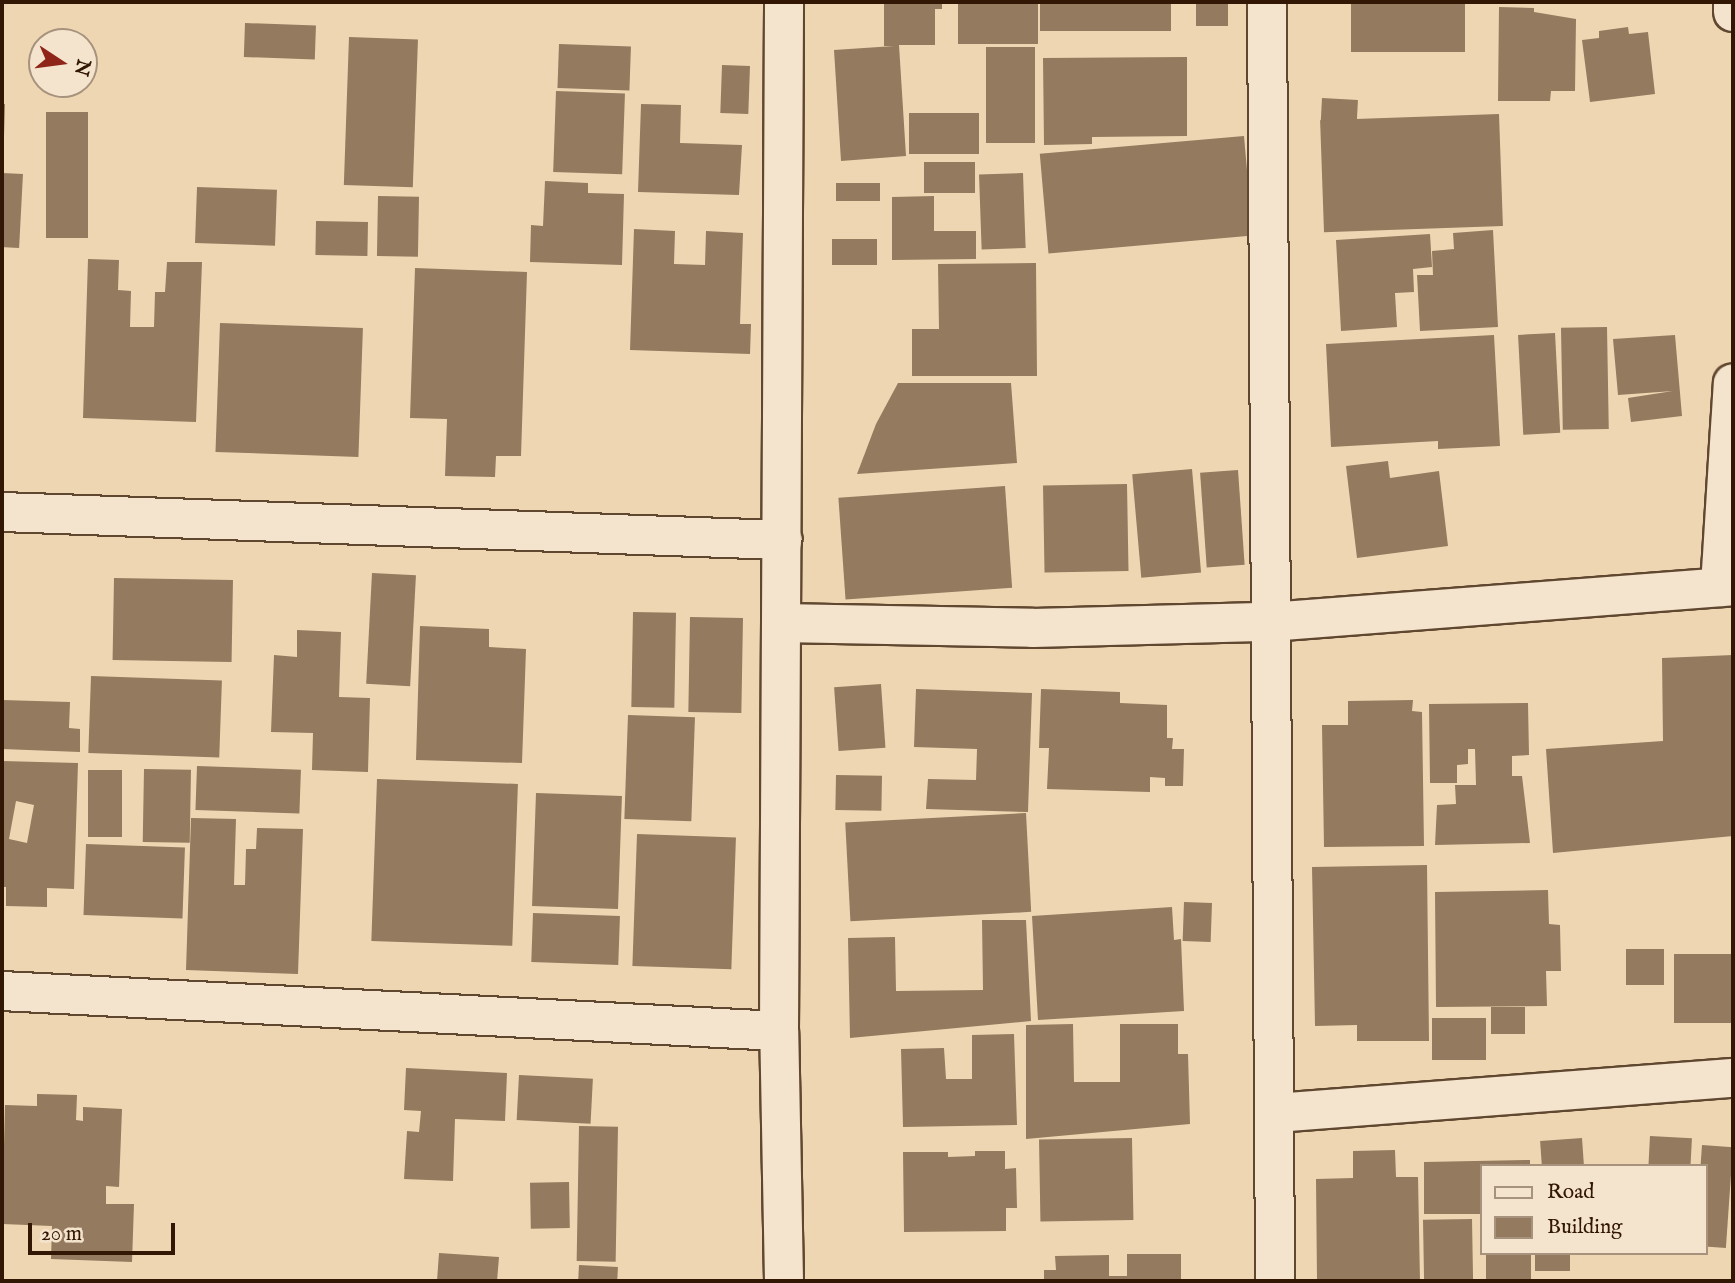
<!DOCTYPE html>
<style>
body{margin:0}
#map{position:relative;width:1735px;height:1283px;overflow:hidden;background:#efd6b2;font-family:"IM FELL English",serif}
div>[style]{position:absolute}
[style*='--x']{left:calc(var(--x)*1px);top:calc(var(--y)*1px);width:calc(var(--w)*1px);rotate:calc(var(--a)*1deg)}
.building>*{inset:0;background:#947a5e;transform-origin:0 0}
.roads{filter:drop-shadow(2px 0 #604730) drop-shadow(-2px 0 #604730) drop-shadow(0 2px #604730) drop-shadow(0 -2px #604730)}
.street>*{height:38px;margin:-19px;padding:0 19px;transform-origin:19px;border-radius:19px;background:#f5e4cd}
span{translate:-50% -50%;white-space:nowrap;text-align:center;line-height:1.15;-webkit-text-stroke:6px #f5e4cd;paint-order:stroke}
.frame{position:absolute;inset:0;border:4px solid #311704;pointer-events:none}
.legend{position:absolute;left:1480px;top:1164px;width:228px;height:91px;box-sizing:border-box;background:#f5e4cd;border:2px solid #a7927d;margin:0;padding:9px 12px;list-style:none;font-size:21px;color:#311704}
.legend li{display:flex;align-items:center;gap:14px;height:35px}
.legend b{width:35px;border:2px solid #a7927d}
.north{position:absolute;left:28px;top:28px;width:70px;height:70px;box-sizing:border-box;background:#f5e4cd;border:2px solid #a7927d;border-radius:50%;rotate:103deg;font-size:19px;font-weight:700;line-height:28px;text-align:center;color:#311704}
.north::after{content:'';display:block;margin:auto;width:24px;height:32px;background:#8f2418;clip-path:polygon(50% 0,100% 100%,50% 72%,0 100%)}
.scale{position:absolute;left:28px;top:1223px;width:147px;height:32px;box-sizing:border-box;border:4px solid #311704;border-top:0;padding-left:9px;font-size:21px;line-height:24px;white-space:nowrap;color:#311704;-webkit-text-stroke:5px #f5e4cd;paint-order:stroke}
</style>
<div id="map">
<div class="building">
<div style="clip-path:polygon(884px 2px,942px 2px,942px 9px,935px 9px,935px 45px,899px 45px,906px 156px,841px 161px,834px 50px,894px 46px,884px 46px)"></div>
<div style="left:1038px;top:2px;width:42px;height:80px;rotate:90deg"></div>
<div style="left:1040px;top:2px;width:131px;height:29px"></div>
<div style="left:1196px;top:2px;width:32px;height:24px"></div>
<div style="left:1351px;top:2px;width:114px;height:50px"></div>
<div style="clip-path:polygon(1499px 7px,1534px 8px,1534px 12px,1576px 19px,1575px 91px,1551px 91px,1550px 101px,1498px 101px)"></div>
<div style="left:245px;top:23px;width:71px;height:34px;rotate:2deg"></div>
<div style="clip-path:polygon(1628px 27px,1629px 34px,1648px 32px,1655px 94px,1590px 102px,1582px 40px,1599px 38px,1599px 31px)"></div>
<div style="left:349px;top:37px;width:69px;height:148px;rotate:2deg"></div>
<div style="left:559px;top:44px;width:72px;height:44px;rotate:2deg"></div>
<div style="left:1035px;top:47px;width:96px;height:49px;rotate:90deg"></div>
<div style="clip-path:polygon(1187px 57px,1187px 136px,1092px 137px,1092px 144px,1044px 145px,1043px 58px)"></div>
<div style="left:722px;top:65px;width:28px;height:48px;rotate:2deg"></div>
<div style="left:556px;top:91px;width:69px;height:81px;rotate:2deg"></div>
<div style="left:1322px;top:98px;width:36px;height:24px;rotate:3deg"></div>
<div style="clip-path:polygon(2px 104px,5px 104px,4px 137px,2px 137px)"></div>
<div style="clip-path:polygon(641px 104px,681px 105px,680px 143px,742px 145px,739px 195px,638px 192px)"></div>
<div style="left:46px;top:112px;width:42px;height:126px"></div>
<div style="left:909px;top:113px;width:70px;height:41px"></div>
<div style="left:1499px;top:114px;width:112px;height:179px;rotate:88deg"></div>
<div style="left:1244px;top:136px;width:100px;height:205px;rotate:85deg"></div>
<div style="left:924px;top:162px;width:51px;height:31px"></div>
<div style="left:2px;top:173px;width:21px;height:74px;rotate:3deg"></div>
<div style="left:1023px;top:173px;width:75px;height:44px;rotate:88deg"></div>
<div style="clip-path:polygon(545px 181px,588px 183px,588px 193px,624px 194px,622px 265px,530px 262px,531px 225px,543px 226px)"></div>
<div style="left:880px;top:183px;width:18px;height:44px;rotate:90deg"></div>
<div style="left:197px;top:187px;width:80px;height:56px;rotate:2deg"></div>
<div style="left:378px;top:196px;width:41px;height:60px;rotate:1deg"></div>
<div style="clip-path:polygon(934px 196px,934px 231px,976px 231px,976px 259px,892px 260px,892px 197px)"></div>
<div style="left:316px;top:221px;width:52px;height:34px;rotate:1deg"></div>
<div style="clip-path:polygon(634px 229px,675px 231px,674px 264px,705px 265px,706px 231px,743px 233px,740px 324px,751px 324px,750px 354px,630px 350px)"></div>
<div style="clip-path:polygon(1493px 230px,1498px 327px,1420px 331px,1417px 275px,1433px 275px,1432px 251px,1454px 249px,1453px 233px)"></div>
<div style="clip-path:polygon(1430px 234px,1432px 267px,1413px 269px,1414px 292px,1395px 293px,1397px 327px,1341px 331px,1336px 240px)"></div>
<div style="left:832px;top:239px;width:45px;height:26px"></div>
<div style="clip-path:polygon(88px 259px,119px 260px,118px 290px,131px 291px,130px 327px,154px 327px,155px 292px,165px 292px,167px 262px,202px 262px,196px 422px,83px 418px)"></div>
<div style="clip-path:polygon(1036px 263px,1037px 376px,912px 376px,912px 329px,939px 329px,938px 264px)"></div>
<div style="clip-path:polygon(415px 268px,527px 272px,521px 456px,496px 456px,495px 477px,445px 476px,447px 419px,410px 418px)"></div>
<div style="left:220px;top:323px;width:143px;height:129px;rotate:2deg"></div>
<div style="left:1607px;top:327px;width:102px;height:46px;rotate:89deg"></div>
<div style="left:1555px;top:333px;width:100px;height:37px;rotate:87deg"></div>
<div style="clip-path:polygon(1494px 335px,1500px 446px,1438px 449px,1438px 441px,1331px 447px,1326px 344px)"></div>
<div style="clip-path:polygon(1675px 335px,1682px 416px,1631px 422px,1628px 398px,1673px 391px,1618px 395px,1613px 339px)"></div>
<div style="clip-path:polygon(898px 383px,1011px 383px,1017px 463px,857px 474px,876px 424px)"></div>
<div style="clip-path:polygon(1388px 461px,1390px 478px,1439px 471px,1448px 546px,1357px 558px,1346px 466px)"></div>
<div style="left:1192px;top:469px;width:104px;height:60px;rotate:85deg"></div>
<div style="left:1238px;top:470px;width:95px;height:38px;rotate:86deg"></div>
<div style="left:1127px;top:484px;width:87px;height:84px;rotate:89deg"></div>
<div style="left:1005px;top:486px;width:102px;height:167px;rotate:86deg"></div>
<div style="left:372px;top:573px;width:44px;height:111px;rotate:3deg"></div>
<div style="left:114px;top:578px;width:119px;height:82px;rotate:1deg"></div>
<div style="left:633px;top:612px;width:43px;height:95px;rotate:1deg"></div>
<div style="left:690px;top:617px;width:53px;height:95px;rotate:1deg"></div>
<div style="clip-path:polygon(420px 626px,489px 629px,489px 647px,526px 649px,522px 763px,416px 760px)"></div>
<div style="clip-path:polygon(297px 630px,341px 632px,339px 697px,370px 698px,368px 772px,312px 770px,313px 733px,271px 732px,274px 655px,297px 657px)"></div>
<div style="clip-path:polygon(1733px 655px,1733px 836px,1553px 853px,1546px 749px,1663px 741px,1662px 658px)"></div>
<div style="left:91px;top:676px;width:131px;height:77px;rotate:2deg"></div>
<div style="left:881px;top:684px;width:64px;height:47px;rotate:86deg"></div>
<div style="clip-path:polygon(916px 689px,1032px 693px,1028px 812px,926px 809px,928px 779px,976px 780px,977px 749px,914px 747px)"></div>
<div style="clip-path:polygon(1041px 689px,1120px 692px,1120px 703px,1167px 705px,1167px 738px,1173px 738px,1172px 749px,1184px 749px,1183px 786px,1165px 786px,1165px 778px,1150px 777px,1150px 792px,1047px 789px,1049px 748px,1039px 748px)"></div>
<div style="clip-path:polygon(2px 700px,70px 702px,69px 728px,80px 729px,80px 752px,2px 749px)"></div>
<div style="clip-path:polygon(1413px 700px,1412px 711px,1422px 712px,1424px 846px,1324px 847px,1322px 725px,1348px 725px,1348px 701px)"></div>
<div style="clip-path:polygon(1528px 703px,1529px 755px,1512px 756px,1512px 776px,1522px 776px,1530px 843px,1435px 845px,1437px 805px,1456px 804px,1455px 785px,1476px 785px,1475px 749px,1468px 749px,1468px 764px,1457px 765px,1457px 783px,1430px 783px,1429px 704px)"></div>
<div style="left:628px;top:715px;width:67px;height:104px;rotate:2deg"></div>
<div style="clip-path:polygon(evenodd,2px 761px,78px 763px,74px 889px,47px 888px,47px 907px,6px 906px,6px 887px,2px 887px,2px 761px,16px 801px,34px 805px,27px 843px,9px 839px,16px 801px)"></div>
<div style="left:197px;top:766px;width:104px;height:44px;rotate:2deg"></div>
<div style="left:144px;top:769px;width:47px;height:73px;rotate:1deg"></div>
<div style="left:88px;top:770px;width:34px;height:67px"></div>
<div style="left:836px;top:775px;width:46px;height:35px;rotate:1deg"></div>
<div style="left:377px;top:779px;width:141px;height:162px;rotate:2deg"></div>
<div style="left:536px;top:793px;width:86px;height:113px;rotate:2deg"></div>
<div style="left:1026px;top:813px;width:99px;height:181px;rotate:87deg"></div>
<div style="clip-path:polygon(191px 818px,236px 819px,234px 885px,245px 885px,246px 849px,256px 849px,257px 828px,303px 829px,298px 974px,186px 970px)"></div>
<div style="left:637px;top:834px;width:99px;height:132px;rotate:2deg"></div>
<div style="left:86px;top:844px;width:99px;height:71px;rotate:2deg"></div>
<div style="clip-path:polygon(1427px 865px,1429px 1041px,1357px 1041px,1357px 1025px,1315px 1026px,1312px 867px)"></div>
<div style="clip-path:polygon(1548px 890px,1549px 924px,1560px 925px,1561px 971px,1546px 971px,1547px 1006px,1436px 1007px,1435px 892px)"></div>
<div style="left:1184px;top:902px;width:28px;height:39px;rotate:2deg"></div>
<div style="clip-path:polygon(1172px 907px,1174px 940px,1181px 939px,1184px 1011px,1038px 1020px,1032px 916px)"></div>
<div style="left:533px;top:913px;width:87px;height:49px;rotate:2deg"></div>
<div style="clip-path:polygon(982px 920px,1026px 920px,1031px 1021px,850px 1038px,848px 938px,895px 937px,896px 991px,983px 990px)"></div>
<div style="left:1664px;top:949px;width:36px;height:38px;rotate:90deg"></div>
<div style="left:1733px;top:954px;width:69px;height:59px;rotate:90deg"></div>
<div style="left:1525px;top:1007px;width:27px;height:34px;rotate:90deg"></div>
<div style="left:1486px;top:1018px;width:42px;height:54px;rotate:90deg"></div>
<div style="clip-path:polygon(1073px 1024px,1074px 1082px,1120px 1082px,1120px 1024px,1178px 1024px,1178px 1054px,1188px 1054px,1190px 1124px,1026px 1139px,1026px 1025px)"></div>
<div style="clip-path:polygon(1014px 1034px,1017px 1125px,903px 1127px,901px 1049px,944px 1048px,946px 1079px,972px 1079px,972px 1035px)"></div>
<div style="clip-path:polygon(406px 1068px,507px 1073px,505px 1121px,455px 1119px,453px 1181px,404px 1179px,407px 1131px,419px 1132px,421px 1111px,404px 1110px)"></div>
<div style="left:519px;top:1075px;width:74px;height:45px;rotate:3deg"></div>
<div style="clip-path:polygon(37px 1094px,77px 1095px,76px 1120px,83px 1121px,83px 1107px,122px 1109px,119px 1187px,106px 1186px,106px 1204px,134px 1204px,132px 1262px,51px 1259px,52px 1226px,2px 1224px,5px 1105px,37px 1106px)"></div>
<div style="left:579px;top:1126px;width:39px;height:135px;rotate:1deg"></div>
<div style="left:1650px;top:1136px;width:42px;height:30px;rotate:3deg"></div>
<div style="left:1132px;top:1138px;width:82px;height:93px;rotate:89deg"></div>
<div style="left:1582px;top:1138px;width:28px;height:42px;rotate:86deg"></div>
<div style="left:1702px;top:1145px;width:31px;height:101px;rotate:4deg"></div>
<div style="clip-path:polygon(1395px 1150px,1396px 1177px,1418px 1177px,1420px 1281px,1317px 1281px,1316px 1179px,1353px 1178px,1353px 1151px)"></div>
<div style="clip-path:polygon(975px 1151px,1005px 1151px,1005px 1169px,1016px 1168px,1017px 1208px,1006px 1208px,1006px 1231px,904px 1232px,903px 1152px,948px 1152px,948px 1157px,975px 1156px)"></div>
<div style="clip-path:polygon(1530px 1160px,1530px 1166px,1481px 1166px,1481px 1214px,1424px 1214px,1424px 1162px)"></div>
<div style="left:569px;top:1182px;width:46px;height:39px;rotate:89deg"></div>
<div style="left:1472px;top:1219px;width:62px;height:49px;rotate:89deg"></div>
<div style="clip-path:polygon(439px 1253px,499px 1257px,497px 1281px,437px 1281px)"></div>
<div style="left:1486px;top:1253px;width:45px;height:28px"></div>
<div style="left:1535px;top:1253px;width:35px;height:18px"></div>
<div style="clip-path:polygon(1127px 1254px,1181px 1254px,1181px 1281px,1044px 1281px,1044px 1270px,1056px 1270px,1055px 1256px,1109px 1255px,1109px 1276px,1127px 1276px)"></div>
<div style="left:579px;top:1265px;width:39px;height:16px;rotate:3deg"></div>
</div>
<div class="roads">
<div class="street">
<div style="--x:1267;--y:2;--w:1279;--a:89.64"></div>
<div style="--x:1733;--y:2;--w:10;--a:90"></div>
<div style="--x:2;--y:512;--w:781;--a:2.06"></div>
<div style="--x:1720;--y:587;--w:204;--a:-86.4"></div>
<div style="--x:781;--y:623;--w:252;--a:1.1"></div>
<div style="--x:1033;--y:628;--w:236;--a:-1.5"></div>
<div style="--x:1269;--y:622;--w:465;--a:-4.4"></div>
<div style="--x:2;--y:991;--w:778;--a:2.95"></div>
<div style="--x:1275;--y:1113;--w:459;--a:-4.4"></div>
<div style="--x:784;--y:1281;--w:250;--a:-91.1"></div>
<div style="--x:779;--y:1031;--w:1029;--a:-89.72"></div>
</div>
</div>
<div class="frame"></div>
<ul class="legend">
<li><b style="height:9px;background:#f5e4cd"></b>Road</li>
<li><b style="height:19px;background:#947a5e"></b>Building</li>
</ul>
<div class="north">N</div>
<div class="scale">20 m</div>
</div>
